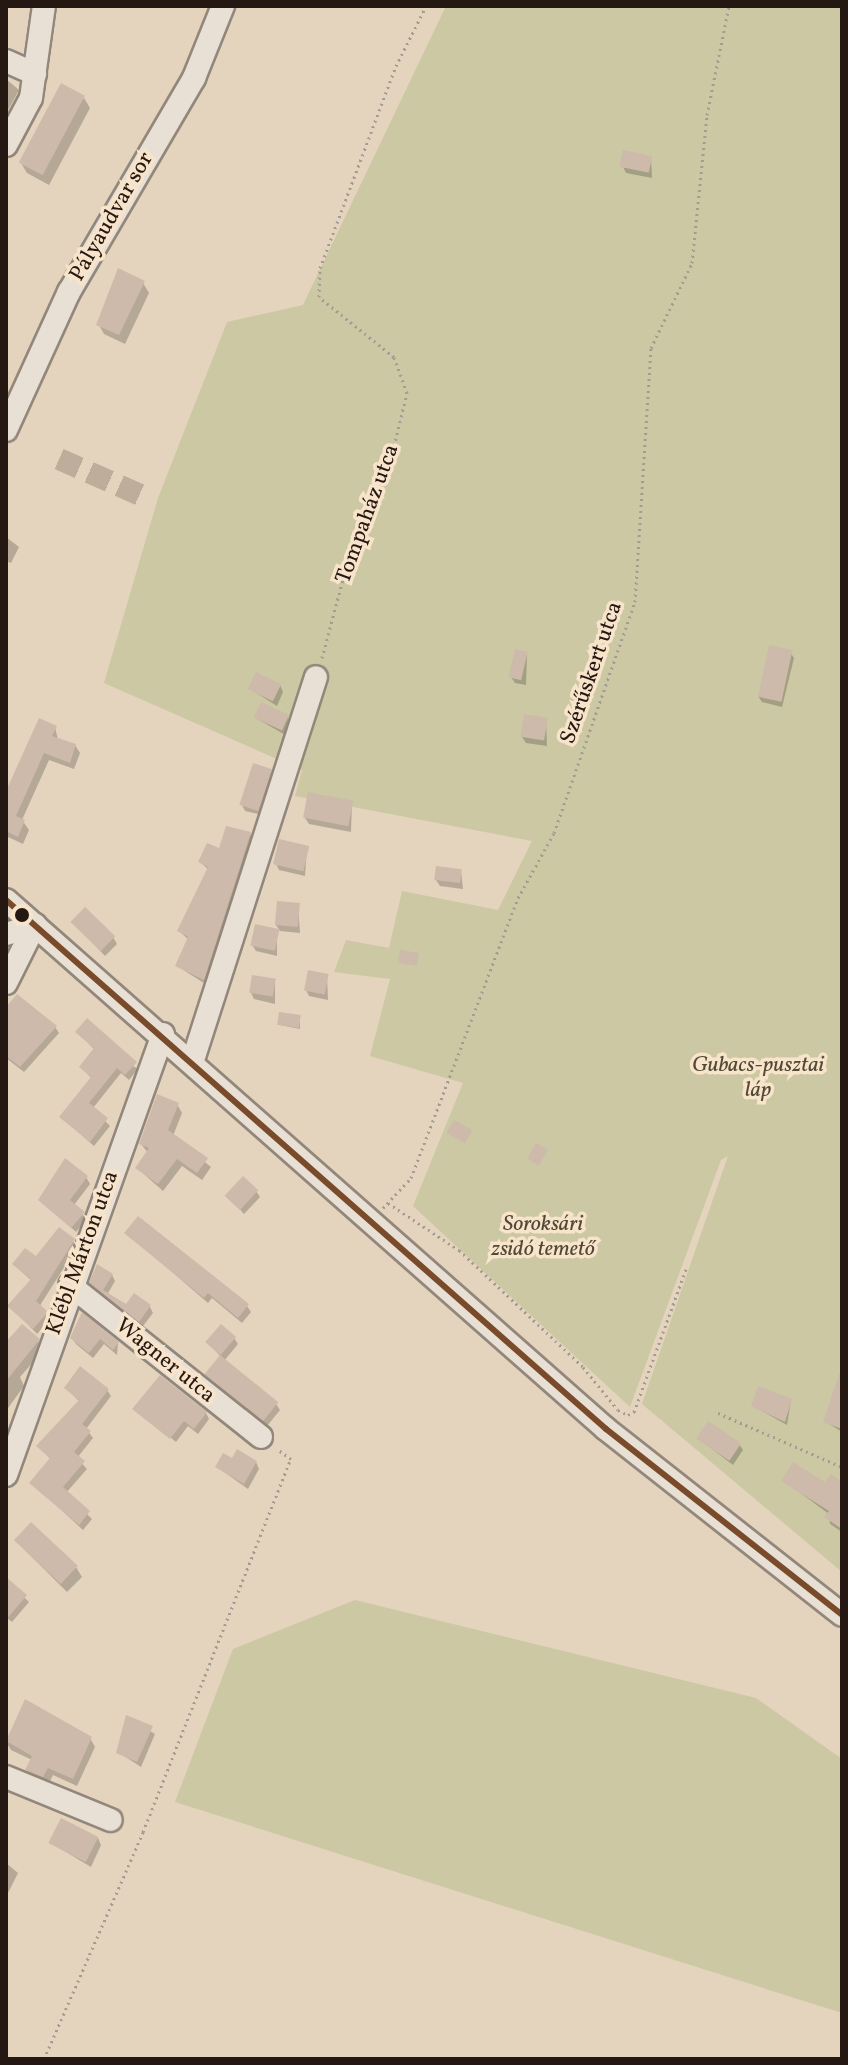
<!DOCTYPE html>
<meta charset="utf-8">
<style>
body{margin:0}
#map{position:relative;width:848px;height:2065px;overflow:hidden;background:#e4d3bd;font-family:Vollkorn,serif}
div>[style]{position:absolute}
[style*='--x']{left:calc(var(--x)*1px);top:calc(var(--y)*1px);width:calc(var(--w)*1px);rotate:calc(var(--a)*1deg)}
.green>*{inset:0;background:#cbc8a3}
.shadow>*{inset:0;background:#0003}
.building>*{inset:0;background:#cdbaaa;transform-origin:0 0}
.minor-tunnel>*{height:22px;margin-top:-11px;transform-origin:0;background:repeating-linear-gradient(90deg,#bead9b 0 22px,transparent 0 33px)}
.path>*{height:3px;margin-top:-1.5px;transform-origin:0;background:repeating-linear-gradient(90deg,#a39c93 0 2px,transparent 0 6px)}
.roads{filter:drop-shadow(2px 0 #92877a) drop-shadow(-2px 0 #92877a) drop-shadow(0 2px #92877a) drop-shadow(0 -2px #92877a)}
.minor>*{height:22px;margin:-11px;padding:0 11px;transform-origin:11px;border-radius:11px;background:#e8e0d5}
.bus-1>*{height:6px;margin:-3px;padding:0 3px;transform-origin:3px;border-radius:3px;background:#7a4b2a}
.dots>*{width:22px;height:22px;translate:-50% -50%;box-sizing:border-box;border:4px solid #f8e4ca;border-radius:50%}
span{translate:-50% -50%;white-space:nowrap;text-align:center;line-height:1.15;-webkit-text-stroke:7px #f8e4ca;paint-order:stroke}
.street-label{font-size:22px;color:#251711}
.park-label{font-size:22px;color:#504936;font-style:italic}
.frame{position:absolute;inset:0;border:8px solid #251711;pointer-events:none}
</style>
<div id="map">
<div class="green">
<div style="clip-path:polygon(446px 6px,842px 6px,842px 1572px,642px 1404px,728px 1156px,721px 1160px,630px 1407px,413px 1206px,463px 1083px,370px 1056px,390px 979px,334px 972px,346px 940px,389px 948px,402px 891px,498px 910px,532px 841px,295px 796px,302px 770px,104px 683px,158px 498px,227px 322px,303px 305px)"></div>
<div style="clip-path:polygon(355px 1600px,756px 1698px,842px 1759px,842px 2013px,175px 1802px,233px 1649px)"></div>
</div>
<div class="shadow">
<div style="clip-path:polygon(6px 79px,19px 90px,6px 114px)"></div>
<div style="clip-path:polygon(84px 98px,90px 108px,49px 185px,27px 173px,21px 163px)"></div>
<div style="clip-path:polygon(651px 158px,652px 178px,626px 173px,623px 167px)"></div>
<div style="clip-path:polygon(119px 271px,143px 283px,149px 293px,125px 344px,104px 334px,99px 325px)"></div>
<div style="clip-path:polygon(6px 537px,19px 547px,11px 563px,6px 561px)"></div>
<div style="clip-path:polygon(790px 652px,794px 658px,782px 707px,762px 702px,758px 696px)"></div>
<div style="clip-path:polygon(527px 653px,526px 685px,515px 683px,511px 677px)"></div>
<div style="clip-path:polygon(280px 685px,283px 692px,277px 706px,250px 689px)"></div>
<div style="clip-path:polygon(288px 716px,287px 736px,256px 718px)"></div>
<div style="clip-path:polygon(546px 720px,547px 746px,526px 743px,522px 737px)"></div>
<div style="clip-path:polygon(55px 727px,58px 740px,75px 745px,80px 753px,74px 769px,49px 760px,22px 820px,29px 830px,23px 844px,6px 836px,6px 800px)"></div>
<div style="clip-path:polygon(270px 771px,274px 777px,262px 815px,245px 811px,242px 805px)"></div>
<div style="clip-path:polygon(352px 803px,351px 832px,309px 824px,305px 818px)"></div>
<div style="clip-path:polygon(250px 834px,254px 840px,207px 985px,177px 966px,189px 940px,179px 931px,209px 870px,200px 862px)"></div>
<div style="clip-path:polygon(307px 847px,305px 876px,279px 870px,276px 864px)"></div>
<div style="clip-path:polygon(461px 871px,463px 889px,440px 886px,436px 880px)"></div>
<div style="clip-path:polygon(298px 905px,300px 933px,280px 931px,276px 925px)"></div>
<div style="clip-path:polygon(73px 922px,113px 937px,117px 944px,105px 956px)"></div>
<div style="clip-path:polygon(277px 931px,277px 956px,256px 951px,252px 945px)"></div>
<div style="clip-path:polygon(327px 976px,328px 1000px,309px 996px,306px 990px)"></div>
<div style="clip-path:polygon(275px 981px,275px 1004px,254px 999px,251px 993px)"></div>
<div style="clip-path:polygon(300px 1016px,300px 1029px,280px 1025px)"></div>
<div style="clip-path:polygon(6px 1020px,55px 1027px,59px 1033px,24px 1072px,6px 1058px)"></div>
<div style="clip-path:polygon(77px 1032px,138px 1069px,129px 1080px,121px 1073px,93px 1108px,110px 1126px,94px 1146px,61px 1117px,92px 1079px,82px 1068px,95px 1050px)"></div>
<div style="clip-path:polygon(177px 1104px,182px 1113px,173px 1136px,211px 1167px,202px 1180px,182px 1166px,163px 1191px,137px 1168px,148px 1153px,141px 1144px)"></div>
<div style="clip-path:polygon(86px 1177px,90px 1184px,74px 1205px,87px 1219px,76px 1232px,41px 1200px)"></div>
<div style="clip-path:polygon(256px 1191px,260px 1197px,244px 1214px,227px 1195px)"></div>
<div style="clip-path:polygon(127px 1233px,247px 1306px,251px 1312px,242px 1323px,212px 1298px,208px 1303px)"></div>
<div style="clip-path:polygon(73px 1241px,77px 1247px,39px 1307px,50px 1319px,37px 1334px,10px 1306px,32px 1281px,14px 1265px)"></div>
<div style="clip-path:polygon(112px 1275px,115px 1281px,107px 1295px,126px 1306px,150px 1307px,153px 1313px,143px 1326px,92px 1282px)"></div>
<div style="clip-path:polygon(83px 1316px,118px 1343px,117px 1355px,104px 1344px,93px 1358px,76px 1344px,72px 1338px)"></div>
<div style="clip-path:polygon(234px 1338px,238px 1344px,224px 1361px,276px 1404px,280px 1410px,267px 1426px,207px 1374px,221px 1357px,208px 1343px)"></div>
<div style="clip-path:polygon(38px 1340px,41px 1353px,20px 1377px,24px 1386px,6px 1411px,6px 1345px)"></div>
<div style="clip-path:polygon(842px 1370px,842px 1432px,826px 1422px)"></div>
<div style="clip-path:polygon(66px 1388px,107px 1390px,111px 1396px,86px 1429px,93px 1438px,77px 1458px,87px 1469px,66px 1493px,92px 1519px,83px 1530px,32px 1483px,51px 1460px,39px 1446px,80px 1402px)"></div>
<div style="clip-path:polygon(791px 1400px,787px 1425px,753px 1406px)"></div>
<div style="clip-path:polygon(137px 1410px,206px 1413px,209px 1419px,198px 1434px,188px 1426px,176px 1442px)"></div>
<div style="clip-path:polygon(699px 1439px,739px 1444px,743px 1450px,733px 1465px)"></div>
<div style="clip-path:polygon(256px 1462px,259px 1469px,248px 1489px,217px 1467px)"></div>
<div style="clip-path:polygon(784px 1481px,842px 1485px,842px 1532px,830px 1524px,829px 1514px)"></div>
<div style="clip-path:polygon(16px 1541px,76px 1567px,82px 1577px,67px 1592px)"></div>
<div style="clip-path:polygon(6px 1580px,29px 1602px,12px 1622px,6px 1617px)"></div>
<div style="clip-path:polygon(26px 1702px,90px 1738px,95px 1747px,77px 1786px,53px 1775px,48px 1785px,32px 1778px,27px 1770px,32px 1760px,11px 1750px,6px 1742px)"></div>
<div style="clip-path:polygon(127px 1717px,155px 1734px,141px 1767px,118px 1752px)"></div>
<div style="clip-path:polygon(98px 1838px,101px 1845px,91px 1867px,51px 1843px)"></div>
<div style="clip-path:polygon(6px 1863px,18px 1873px,8px 1893px,6px 1892px)"></div>
</div>
<div class="building">
<div style="left:61px;top:83px;width:27px;height:90px;rotate:28deg"></div>
<div style="left:623px;top:150px;width:30px;height:17px;rotate:12deg"></div>
<div style="clip-path:polygon(118px 268px,145px 281px,119px 335px,96px 325px)"></div>
<div style="left:769px;top:645px;width:24px;height:53px;rotate:12deg"></div>
<div style="left:515px;top:649px;width:13px;height:29px;rotate:13deg"></div>
<div style="left:256px;top:672px;width:28px;height:19px;rotate:26deg"></div>
<div style="left:261px;top:702px;width:31px;height:17px;rotate:25deg"></div>
<div style="left:524px;top:714px;width:24px;height:23px;rotate:9deg"></div>
<div style="clip-path:polygon(39px 718px,57px 726px,52px 736px,76px 744px,70px 763px,44px 753px,16px 816px,25px 820px,18px 837px,8px 832px,6px 838px,6px 791px)"></div>
<div style="left:253px;top:763px;width:20px;height:44px;rotate:18deg"></div>
<div style="left:308px;top:792px;width:46px;height:26px;rotate:11deg"></div>
<div style="clip-path:polygon(226px 826px,251px 832px,204px 980px,175px 966px,188px 937px,177px 931px,208px 867px,198px 862px,207px 843px,219px 848px)"></div>
<div style="left:279px;top:839px;width:31px;height:26px;rotate:13deg"></div>
<div style="left:436px;top:866px;width:26px;height:14px;rotate:7deg"></div>
<div style="left:277px;top:901px;width:23px;height:24px;rotate:5deg"></div>
<div style="left:85px;top:907px;width:42px;height:21px;rotate:44deg"></div>
<div style="left:255px;top:924px;width:25px;height:22px;rotate:12deg"></div>
<div style="left:400px;top:950px;width:19px;height:13px;rotate:9deg"></div>
<div style="left:308px;top:970px;width:21px;height:21px;rotate:11deg"></div>
<div style="left:252px;top:975px;width:24px;height:18px;rotate:9deg"></div>
<div style="clip-path:polygon(17px 994px,57px 1026px,20px 1067px,6px 1056px,6px 1007px)"></div>
<div style="left:279px;top:1012px;width:22px;height:13px;rotate:8deg"></div>
<div style="clip-path:polygon(87px 1018px,137px 1062px,125px 1075px,117px 1068px,89px 1103px,108px 1118px,90px 1142px,59px 1117px,91px 1077px,79px 1067px,94px 1048px,75px 1032px)"></div>
<div style="clip-path:polygon(157px 1094px,179px 1103px,168px 1130px,208px 1158px,197px 1173px,177px 1159px,158px 1184px,135px 1168px,149px 1148px,139px 1144px)"></div>
<div style="left:454px;top:1120px;width:21px;height:15px;rotate:29deg"></div>
<div style="left:536px;top:1143px;width:14px;height:18px;rotate:30deg"></div>
<div style="clip-path:polygon(65px 1158px,88px 1176px,70px 1200px,85px 1212px,71px 1228px,38px 1200px)"></div>
<div style="left:243px;top:1176px;width:21px;height:27px;rotate:43deg"></div>
<div style="clip-path:polygon(138px 1216px,249px 1304px,238px 1318px,208px 1293px,204px 1298px,124px 1233px)"></div>
<div style="clip-path:polygon(59px 1227px,75px 1239px,36px 1301px,48px 1312px,33px 1329px,7px 1306px,31px 1279px,12px 1264px,25px 1248px,36px 1256px)"></div>
<div style="clip-path:polygon(97px 1264px,113px 1274px,103px 1290px,126px 1304px,134px 1293px,151px 1305px,139px 1322px,89px 1283px)"></div>
<div style="clip-path:polygon(82px 1312px,119px 1342px,113px 1350px,100px 1339px,89px 1353px,70px 1338px)"></div>
<div style="clip-path:polygon(22px 1324px,40px 1339px,6px 1381px,6px 1342px)"></div>
<div style="left:221px;top:1324px;width:20px;height:24px;rotate:41deg"></div>
<div style="left:220px;top:1355px;width:75px;height:25px;rotate:39deg"></div>
<div style="clip-path:polygon(80px 1366px,109px 1389px,82px 1424px,91px 1431px,74px 1452px,85px 1461px,63px 1487px,90px 1511px,79px 1525px,29px 1483px,50px 1458px,36px 1446px,79px 1400px,64px 1388px)"></div>
<div style="clip-path:polygon(839px 1374px,842px 1375px,842px 1429px,823px 1422px)"></div>
<div style="clip-path:polygon(160px 1375px,207px 1412px,194px 1429px,184px 1421px,170px 1439px,132px 1409px)"></div>
<div style="clip-path:polygon(758px 1386px,792px 1399px,785px 1422px,751px 1406px)"></div>
<div style="left:708px;top:1421px;width:40px;height:21px;rotate:34deg"></div>
<div style="clip-path:polygon(237px 1449px,257px 1461px,244px 1484px,215px 1467px,223px 1453px,232px 1458px)"></div>
<div style="clip-path:polygon(793px 1462px,825px 1482px,831px 1474px,842px 1482px,842px 1529px,824px 1517px,829px 1511px,781px 1481px)"></div>
<div style="left:31px;top:1522px;width:64px;height:25px;rotate:43deg"></div>
<div style="clip-path:polygon(6px 1577px,27px 1595px,6px 1620px)"></div>
<div style="clip-path:polygon(25px 1699px,92px 1737px,73px 1779px,48px 1768px,43px 1777px,25px 1770px,32px 1756px,6px 1741px)"></div>
<div style="clip-path:polygon(126px 1715px,153px 1726px,137px 1762px,116px 1753px)"></div>
<div style="left:61px;top:1818px;width:42px;height:28px;rotate:27deg"></div>
</div>
<div class="minor-tunnel">
<div style="--x:59;--y:459;--w:96;--a:23.9"></div>
</div>
<div class="path">
<div style="--x:322;--y:658;--w:101;--a:-75.1"></div>
<div style="--x:348;--y:560;--w:123;--a:-68"></div>
<div style="--x:394;--y:446;--w:55;--a:-76.2"></div>
<div style="--x:407;--y:393;--w:38;--a:-110"></div>
<div style="--x:394;--y:357;--w:96;--a:-141.3"></div>
<div style="--x:319;--y:297;--w:29;--a:-88"></div>
<div style="--x:320;--y:268;--w:216;--a:-69.4"></div>
<div style="--x:396;--y:66;--w:67;--a:-63.4"></div>
<div style="--x:388;--y:1203;--w:85;--a:33.5"></div>
<div style="--x:459;--y:1250;--w:170;--a:43.3"></div>
<div style="--x:583;--y:1367;--w:55;--a:50.9"></div>
<div style="--x:618;--y:1410;--w:11;--a:27"></div>
<div style="--x:628;--y:1415;--w:7;--a:-27"></div>
<div style="--x:634;--y:1412;--w:152;--a:-70"></div>
<div style="--x:383;--y:1208;--w:41;--a:-47"></div>
<div style="--x:411;--y:1178;--w:300;--a:-69.1"></div>
<div style="--x:518;--y:898;--w:74;--a:-61"></div>
<div style="--x:554;--y:833;--w:245;--a:-70.7"></div>
<div style="--x:635;--y:602;--w:255;--a:-86.4"></div>
<div style="--x:651;--y:348;--w:94;--a:-64.2"></div>
<div style="--x:692;--y:263;--w:149;--a:-84.2"></div>
<div style="--x:707;--y:115;--w:111;--a:-78.6"></div>
<div style="--x:718;--y:1413;--w:135;--a:23.5"></div>
<div style="--x:44;--y:2059;--w:248;--a:-66.4"></div>
<div style="--x:143;--y:1832;--w:401;--a:-68.4"></div>
<div style="--x:291;--y:1459;--w:17;--a:-144"></div>
</div>
<div class="roads">
<div class="minor">
<div style="--x:6;--y:61;--w:32;--a:24"></div>
<div style="--x:6;--y:145;--w:53;--a:-62"></div>
<div style="--x:31;--y:98;--w:93;--a:-82"></div>
<div style="--x:6;--y:430;--w:152;--a:-65.5"></div>
<div style="--x:69;--y:292;--w:248;--a:-59.7"></div>
<div style="--x:194;--y:78;--w:78;--a:-68.1"></div>
<div style="--x:6;--y:900;--w:800;--a:41.4"></div>
<div style="--x:606;--y:1429;--w:300;--a:38.2"></div>
<div style="--x:6;--y:934;--w:30;--a:-17"></div>
<div style="--x:6;--y:983;--w:65;--a:-63.4"></div>
<div style="--x:193;--y:1060;--w:402;--a:-72.2"></div>
<div style="--x:70;--y:1285;--w:244;--a:38.5"></div>
<div style="--x:6;--y:1475;--w:468;--a:-70.4"></div>
<div style="--x:6;--y:1777;--w:113;--a:22.3"></div>
</div>
</div>
<div class="bus-1">
<div style="--x:6;--y:900;--w:800;--a:41.4"></div>
<div style="--x:606;--y:1429;--w:300;--a:38.2"></div>
</div>
<div class="dots">
<div style="left:22px;top:915px;background:#251711"></div>
</div>
<div class="street-label">
<span style="left:112px;top:217px;rotate:-60deg">Pályaudvar sor</span>
<span style="left:368px;top:514px;rotate:-70deg">Tompaház utca</span>
<span style="left:592px;top:673px;rotate:-71deg">Szérűskert utca</span>
<span style="left:83px;top:1253px;rotate:-70deg">Klébl Márton utca</span>
<span style="left:165px;top:1361px;rotate:39deg">Wagner utca</span>
</div>
<div class="park-label">
<span style="left:758px;top:1078px">Gubacs-pusztai<br>láp</span>
<span style="left:543px;top:1237px">Soroksári<br>zsidó temető</span>
</div>
<div class="frame"></div>
</div>
